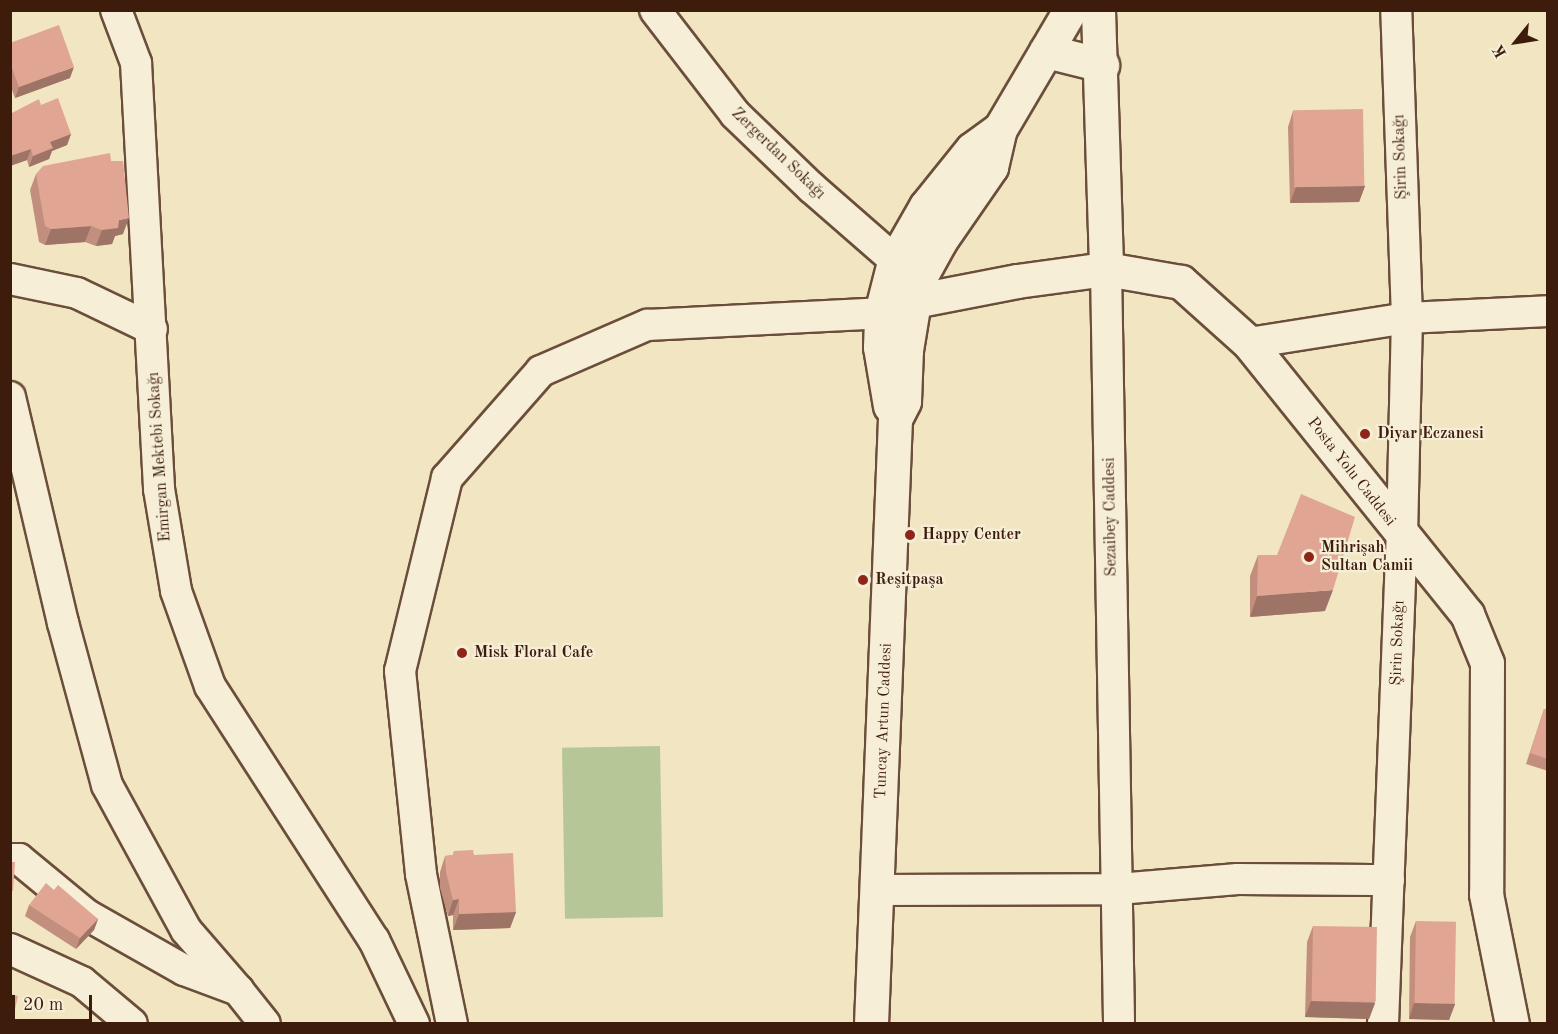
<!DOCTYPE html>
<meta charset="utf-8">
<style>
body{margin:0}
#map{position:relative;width:1558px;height:1034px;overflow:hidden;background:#f1e5c2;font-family:"Old Standard TT",serif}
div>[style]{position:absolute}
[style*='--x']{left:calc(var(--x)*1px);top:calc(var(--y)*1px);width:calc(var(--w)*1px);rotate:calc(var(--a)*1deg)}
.green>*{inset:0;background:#b6c697;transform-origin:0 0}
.roads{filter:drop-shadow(2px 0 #6b4e3a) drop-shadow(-2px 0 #6b4e3a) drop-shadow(0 2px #6b4e3a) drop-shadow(0 -2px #6b4e3a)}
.street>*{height:30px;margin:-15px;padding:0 15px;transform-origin:15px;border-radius:15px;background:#f6eed7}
.secondary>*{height:33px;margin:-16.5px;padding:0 16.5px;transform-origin:16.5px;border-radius:16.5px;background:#f6eed7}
.wall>*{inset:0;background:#c28f7e}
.shaded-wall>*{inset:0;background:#9e7467}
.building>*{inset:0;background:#e1a693;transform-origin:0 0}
.dots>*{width:16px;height:16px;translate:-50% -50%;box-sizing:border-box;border:3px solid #f6eed7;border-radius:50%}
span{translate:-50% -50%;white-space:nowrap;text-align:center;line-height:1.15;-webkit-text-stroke:4.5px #f6eed7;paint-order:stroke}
.street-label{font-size:16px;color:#3e1c0c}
.poi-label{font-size:16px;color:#3e1c0c;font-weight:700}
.left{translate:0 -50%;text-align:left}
.frame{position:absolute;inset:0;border:12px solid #3e1c0c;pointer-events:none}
.north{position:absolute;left:1486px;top:12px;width:60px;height:60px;-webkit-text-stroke:4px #f6eed7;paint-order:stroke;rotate:240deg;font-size:16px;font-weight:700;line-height:24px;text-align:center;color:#3e1c0c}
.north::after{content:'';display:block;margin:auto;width:21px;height:27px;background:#3e1c0c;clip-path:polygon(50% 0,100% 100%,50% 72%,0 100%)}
.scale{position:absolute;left:12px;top:995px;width:80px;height:27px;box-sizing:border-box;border:3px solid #3e1c0c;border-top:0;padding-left:8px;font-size:18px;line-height:21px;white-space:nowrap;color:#3e1c0c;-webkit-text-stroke:4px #f6eed7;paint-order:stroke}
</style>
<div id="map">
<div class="green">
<div style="left:660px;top:746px;width:171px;height:98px;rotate:89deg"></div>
</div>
<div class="roads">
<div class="street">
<div style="--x:116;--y:10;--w:57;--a:69.3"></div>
<div style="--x:136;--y:63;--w:427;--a:86.9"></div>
<div style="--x:159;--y:489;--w:103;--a:80.5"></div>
<div style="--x:176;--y:591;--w:101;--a:70.3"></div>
<div style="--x:210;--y:686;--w:302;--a:57.2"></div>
<div style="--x:374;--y:940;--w:93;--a:64.5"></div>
<div style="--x:655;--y:10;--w:131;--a:52.4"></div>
<div style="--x:735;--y:114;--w:107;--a:43.9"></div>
<div style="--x:812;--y:188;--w:134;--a:41.1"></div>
<div style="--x:1106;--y:269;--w:755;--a:89.01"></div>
<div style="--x:10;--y:279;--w:68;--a:11.8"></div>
<div style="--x:77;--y:293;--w:83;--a:25.6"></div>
<div style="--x:1249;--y:343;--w:160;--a:-9"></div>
<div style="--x:1407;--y:318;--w:141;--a:-2.8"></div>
<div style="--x:10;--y:397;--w:232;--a:76.8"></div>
<div style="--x:63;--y:623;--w:168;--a:74.8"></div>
<div style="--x:107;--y:785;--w:165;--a:61.4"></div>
<div style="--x:186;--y:930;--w:79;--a:49.1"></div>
<div style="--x:10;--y:859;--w:9;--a:0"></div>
<div style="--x:19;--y:859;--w:88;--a:39.5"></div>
<div style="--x:87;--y:915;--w:112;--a:29.6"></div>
<div style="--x:184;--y:970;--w:58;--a:20.3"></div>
<div style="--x:238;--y:990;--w:43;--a:51.5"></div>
<div style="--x:877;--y:890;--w:241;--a:-0.2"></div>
<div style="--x:1118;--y:889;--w:120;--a:-4.8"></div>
<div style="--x:1238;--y:879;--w:151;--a:0.4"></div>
<div style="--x:10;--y:949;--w:79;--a:24.6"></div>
<div style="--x:82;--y:982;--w:65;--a:40"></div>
<div style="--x:452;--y:1024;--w:153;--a:-101.7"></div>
<div style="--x:421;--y:874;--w:204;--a:-95.9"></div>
<div style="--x:400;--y:671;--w:199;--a:-76.3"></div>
<div style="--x:447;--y:478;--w:142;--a:-48.7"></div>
<div style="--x:541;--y:371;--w:116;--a:-23.5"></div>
<div style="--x:647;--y:325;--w:234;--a:-2.9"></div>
<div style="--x:1383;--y:1024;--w:487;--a:-87.8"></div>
<div style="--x:1402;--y:537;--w:219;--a:-88.7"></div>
<div style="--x:1407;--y:318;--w:308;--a:-92"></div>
</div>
<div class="secondary">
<div style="--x:1098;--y:10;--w:259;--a:88.2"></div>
<div style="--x:1046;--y:51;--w:58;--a:14"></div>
<div style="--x:881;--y:313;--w:35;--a:-20"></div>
<div style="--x:914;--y:301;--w:105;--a:-11"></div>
<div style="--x:1017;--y:281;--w:90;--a:-7.7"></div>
<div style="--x:1106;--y:269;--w:76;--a:9.8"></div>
<div style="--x:1181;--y:282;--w:91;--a:41.9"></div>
<div style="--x:1249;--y:343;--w:348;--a:51.2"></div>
<div style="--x:1467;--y:614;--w:53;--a:67.8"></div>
<div style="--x:1487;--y:663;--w:231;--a:90.2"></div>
<div style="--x:1486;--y:894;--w:133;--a:78.7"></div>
<div style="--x:890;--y:406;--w:60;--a:-99.6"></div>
<div style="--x:880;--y:347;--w:34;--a:-88"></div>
<div style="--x:881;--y:313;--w:53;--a:-75.7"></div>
<div style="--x:894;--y:262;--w:64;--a:-60.3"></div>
<div style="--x:926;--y:206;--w:73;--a:-51.1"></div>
<div style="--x:972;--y:149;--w:34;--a:-36"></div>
<div style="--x:871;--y:1024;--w:605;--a:-87.73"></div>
<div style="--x:895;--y:419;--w:20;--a:-63"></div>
<div style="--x:904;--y:401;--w:51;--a:-87.8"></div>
<div style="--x:906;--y:350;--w:50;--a:-80.7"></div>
<div style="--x:914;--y:301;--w:20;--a:-79"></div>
<div style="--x:918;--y:281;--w:46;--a:-61.2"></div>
<div style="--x:940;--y:241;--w:90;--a:-55.4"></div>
<div style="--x:991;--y:167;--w:39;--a:-77"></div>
<div style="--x:1000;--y:129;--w:138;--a:-59.5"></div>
</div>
</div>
<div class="wall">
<div style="clip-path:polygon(10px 43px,70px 78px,15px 98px,10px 85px)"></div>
<div style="clip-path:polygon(41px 105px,71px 134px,67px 145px,52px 151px,49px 159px,29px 167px,27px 160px,10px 166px,10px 114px)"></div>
<div style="clip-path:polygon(1293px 111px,1365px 186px,1359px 202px,1290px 203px,1288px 127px)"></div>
<div style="clip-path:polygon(36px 174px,123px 234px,115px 236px,112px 244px,96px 246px,85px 242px,45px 245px,39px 242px,30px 190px)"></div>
<div style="clip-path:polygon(1258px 555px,1325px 611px,1250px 617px,1250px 576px)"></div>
<div style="clip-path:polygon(1544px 709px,1548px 710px,1548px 771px,1526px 764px)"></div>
<div style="clip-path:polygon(454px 851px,474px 855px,516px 912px,510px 928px,453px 930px,453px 915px,448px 916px,440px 888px,440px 872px,445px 856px,453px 855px)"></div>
<div style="clip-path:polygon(54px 890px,98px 919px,94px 930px,76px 949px,25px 916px,29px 905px)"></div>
<div style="clip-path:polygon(1416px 921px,1455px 1004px,1449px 1020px,1409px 1019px,1410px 937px)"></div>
<div style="clip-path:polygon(1313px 926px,1375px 1003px,1369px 1019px,1305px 1017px,1307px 942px)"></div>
</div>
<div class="shaded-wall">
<div style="clip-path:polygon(74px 67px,70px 78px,15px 98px,19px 87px)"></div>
<div style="clip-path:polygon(71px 134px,67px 145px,52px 151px,49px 159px,29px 167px,33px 156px,50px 142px)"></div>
<div style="clip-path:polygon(31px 149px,27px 160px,10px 166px,10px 156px)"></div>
<div style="clip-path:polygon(1365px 186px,1359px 202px,1290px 203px,1296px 187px)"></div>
<div style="clip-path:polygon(129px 218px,123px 234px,115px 236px,112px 244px,96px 246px,102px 230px,119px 220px)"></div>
<div style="clip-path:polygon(91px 226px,85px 242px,45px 245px,51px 229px)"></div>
<div style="clip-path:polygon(1333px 590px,1325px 611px,1250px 617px,1257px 596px)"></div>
<div style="clip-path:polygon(459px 899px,453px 915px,448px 916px,453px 900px)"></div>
<div style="clip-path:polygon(516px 912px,510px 928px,453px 930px,459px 914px)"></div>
<div style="clip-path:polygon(98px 919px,94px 930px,76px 949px,80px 938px)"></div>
<div style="clip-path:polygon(1311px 1001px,1375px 1003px,1369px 1019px,1305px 1017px)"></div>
<div style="clip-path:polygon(1414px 1003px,1455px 1004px,1449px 1020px,1409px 1019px)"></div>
</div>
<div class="building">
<div style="clip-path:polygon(59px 25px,74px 67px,19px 87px,10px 63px,10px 43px)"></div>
<div style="clip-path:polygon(58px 98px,71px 134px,50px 142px,53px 148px,33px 156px,31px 149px,10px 156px,10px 114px,39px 99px,41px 105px)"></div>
<div style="left:1363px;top:109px;width:77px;height:70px;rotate:89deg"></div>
<div style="clip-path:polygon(110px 153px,111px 161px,123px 161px,129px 218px,119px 220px,118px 228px,102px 230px,91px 226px,51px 229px,45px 226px,36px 174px,43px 166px)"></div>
<div style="clip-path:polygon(1301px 494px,1355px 517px,1333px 590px,1257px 596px,1258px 555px,1277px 555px)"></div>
<div style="clip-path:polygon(1544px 709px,1548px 710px,1548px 759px,1530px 753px)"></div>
<div style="clip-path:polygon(473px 850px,474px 855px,513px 853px,516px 912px,459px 914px,459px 899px,453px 900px,446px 872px,445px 856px,453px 855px,454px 851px)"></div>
<div style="clip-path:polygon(10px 862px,15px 862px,13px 891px,10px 891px)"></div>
<div style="clip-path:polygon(46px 883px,54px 890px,58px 885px,98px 919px,80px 938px,29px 905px)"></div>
<div style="left:1416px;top:921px;width:40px;height:82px;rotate:1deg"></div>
<div style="left:1313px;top:926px;width:64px;height:75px;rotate:1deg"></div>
<div style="clip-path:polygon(10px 994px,18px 996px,12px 1023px,10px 1023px)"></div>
</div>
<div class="dots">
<div style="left:1365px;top:434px;background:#8f2418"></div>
<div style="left:910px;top:535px;background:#8f2418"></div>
<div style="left:1309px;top:557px;background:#8f2418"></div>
<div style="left:863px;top:580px;background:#8f2418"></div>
<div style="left:462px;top:653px;background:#8f2418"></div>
</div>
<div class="street-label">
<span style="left:778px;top:154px;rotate:44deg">Zergerdan Sokağı</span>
<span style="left:1401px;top:157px;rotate:-92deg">Şirin Sokağı</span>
<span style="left:160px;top:457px;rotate:-94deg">Emirgan Mektebi Sokağı</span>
<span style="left:1351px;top:472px;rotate:52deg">Posta Yolu Caddesi</span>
<span style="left:1111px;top:517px;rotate:-91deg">Sezaibey Caddesi</span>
<span style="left:1398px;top:643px;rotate:-88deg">Şirin Sokağı</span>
<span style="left:884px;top:721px;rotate:-88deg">Tuncay Artun Caddesi</span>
</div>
<div class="poi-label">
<span class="left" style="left:1377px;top:434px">Diyar Eczanesi</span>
<span class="left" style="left:922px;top:535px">Happy Center</span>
<span class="left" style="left:1321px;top:557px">Mihrişah<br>Sultan Camii</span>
<span class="left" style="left:875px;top:580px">Reşitpaşa</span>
<span class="left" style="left:474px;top:653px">Misk Floral Cafe</span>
</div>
<div class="frame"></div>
<div class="north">K</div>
<div class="scale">20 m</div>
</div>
